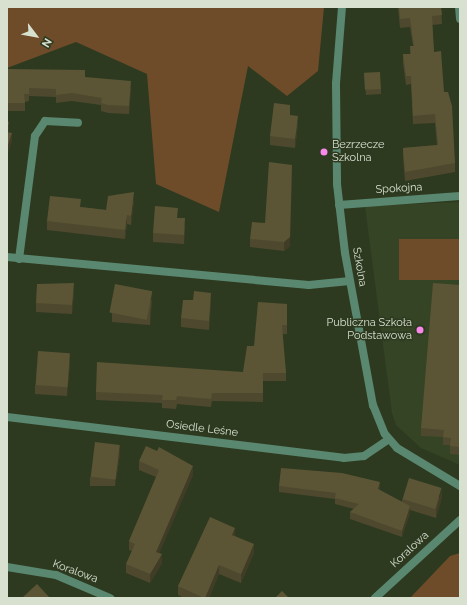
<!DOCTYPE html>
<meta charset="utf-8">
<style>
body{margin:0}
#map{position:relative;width:467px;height:605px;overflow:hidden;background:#2d3a20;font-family:Raleway,sans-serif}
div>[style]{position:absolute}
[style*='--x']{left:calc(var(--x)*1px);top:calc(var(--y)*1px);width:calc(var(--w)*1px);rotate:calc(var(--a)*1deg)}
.built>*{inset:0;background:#354424}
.green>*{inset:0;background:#6e4c29;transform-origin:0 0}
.minor>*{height:8px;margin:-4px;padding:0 4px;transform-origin:4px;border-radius:4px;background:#5a876f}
.tertiary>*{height:8px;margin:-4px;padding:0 4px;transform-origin:4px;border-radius:4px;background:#5a876f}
.wall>*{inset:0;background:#4e492e}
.shaded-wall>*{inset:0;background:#403c26}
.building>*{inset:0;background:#5b5536;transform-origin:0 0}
.dots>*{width:11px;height:11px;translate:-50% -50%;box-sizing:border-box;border:2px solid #2d3a20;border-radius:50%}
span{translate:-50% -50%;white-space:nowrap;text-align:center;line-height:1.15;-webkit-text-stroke:3px #2d3a20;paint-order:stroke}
.poi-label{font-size:11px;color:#d8e0d0}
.left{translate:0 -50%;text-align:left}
.right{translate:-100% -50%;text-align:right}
.street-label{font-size:11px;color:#d8e0d0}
.frame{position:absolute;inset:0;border:8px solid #d8e0d0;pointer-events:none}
.north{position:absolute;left:16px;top:16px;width:40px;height:40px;-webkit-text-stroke:3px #2d3a20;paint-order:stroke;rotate:122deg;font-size:11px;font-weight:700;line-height:16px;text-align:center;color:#d8e0d0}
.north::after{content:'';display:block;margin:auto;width:14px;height:18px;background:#d8e0d0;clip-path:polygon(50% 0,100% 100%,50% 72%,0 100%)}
</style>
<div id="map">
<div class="built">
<div style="clip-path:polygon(460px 202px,460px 465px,421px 448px,396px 425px,392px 413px,365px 206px)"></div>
</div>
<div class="green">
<div style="clip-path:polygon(7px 7px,324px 7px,318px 71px,287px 96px,248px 66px,219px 212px,156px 184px,147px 74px,76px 42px,7px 68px)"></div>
<div style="left:460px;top:239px;width:41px;height:61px;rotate:90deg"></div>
<div style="clip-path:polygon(460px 553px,460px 598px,410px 598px,450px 556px)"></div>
</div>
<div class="minor">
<div style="--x:459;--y:7;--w:12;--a:85"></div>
<div style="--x:339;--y:205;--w:121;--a:-4.3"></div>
<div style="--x:7;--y:257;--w:303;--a:5.3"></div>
<div style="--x:309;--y:285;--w:41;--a:-5.6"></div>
<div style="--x:19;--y:259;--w:124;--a:-82.6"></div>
<div style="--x:35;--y:136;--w:18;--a:-56"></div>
<div style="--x:45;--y:121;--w:33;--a:3"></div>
<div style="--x:7;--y:417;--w:339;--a:6.9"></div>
<div style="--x:344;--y:458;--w:20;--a:-6"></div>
<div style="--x:364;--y:456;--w:29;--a:-34"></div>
<div style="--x:7;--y:567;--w:50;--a:9.3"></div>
<div style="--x:56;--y:575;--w:59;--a:23.1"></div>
</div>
<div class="tertiary">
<div style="--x:342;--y:7;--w:77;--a:94.5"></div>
<div style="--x:336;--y:84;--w:100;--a:89.4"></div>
<div style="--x:337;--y:184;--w:69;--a:83.4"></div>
<div style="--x:345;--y:253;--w:155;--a:79.6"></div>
<div style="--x:373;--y:405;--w:31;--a:68"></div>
<div style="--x:385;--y:434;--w:18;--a:49"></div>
<div style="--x:397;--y:448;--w:74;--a:31.1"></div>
<div style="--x:375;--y:598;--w:115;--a:-42.5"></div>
</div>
<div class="wall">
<div style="clip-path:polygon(398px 7px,441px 7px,442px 24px,432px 25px,434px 52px,444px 92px,455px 163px,455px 172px,405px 181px,403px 157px,403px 148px,437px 145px,435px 123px,413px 124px,411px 84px,406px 85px,403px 63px,403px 54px,410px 54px,410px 46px,413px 46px,410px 27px,400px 28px)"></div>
<div style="clip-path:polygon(7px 69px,85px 78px,131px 88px,129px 114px,108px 113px,101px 111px,101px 105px,72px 101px,56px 103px,56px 97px,29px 96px,29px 101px,25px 102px,25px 111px,7px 111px)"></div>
<div style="clip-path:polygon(364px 73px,381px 89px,381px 94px,366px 95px)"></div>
<div style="clip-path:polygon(290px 115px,298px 125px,295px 148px,270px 145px,270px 136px)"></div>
<div style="clip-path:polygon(134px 201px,131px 225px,127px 224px,125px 239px,47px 230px,47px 221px,81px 207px,106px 210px)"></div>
<div style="clip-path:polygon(178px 218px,185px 227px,184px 244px,153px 242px,153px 233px)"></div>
<div style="clip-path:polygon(265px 223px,290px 246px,284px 251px,250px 247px,250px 239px)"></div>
<div style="clip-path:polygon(460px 285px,460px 455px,450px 454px,450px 445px,443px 445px,443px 437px,421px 436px,421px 428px)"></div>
<div style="clip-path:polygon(74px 292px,72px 314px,36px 312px,36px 303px)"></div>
<div style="clip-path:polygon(152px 300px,150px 325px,112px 322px,112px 313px)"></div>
<div style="clip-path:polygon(211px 302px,209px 330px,181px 327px,181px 318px)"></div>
<div style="clip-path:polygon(287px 304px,287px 334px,282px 334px,286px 373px,286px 381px,263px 381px,263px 402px,212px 401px,211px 407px,177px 404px,176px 409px,162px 408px,162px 403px,96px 400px,96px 392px,243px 372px,254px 346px)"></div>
<div style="clip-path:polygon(70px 362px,67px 396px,35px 394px,35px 385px)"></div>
<div style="clip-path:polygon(120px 454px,115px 486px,90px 486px,90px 477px)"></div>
<div style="clip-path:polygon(139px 461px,193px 475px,159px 553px,162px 563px,150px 583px,126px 573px,126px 564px,132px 551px,129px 550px,129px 541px,156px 477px,139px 470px)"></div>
<div style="clip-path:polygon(279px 486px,380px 489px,379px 490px,402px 502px,402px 499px,442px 497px,436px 518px,410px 510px,410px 513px,402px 537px,350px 519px,350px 512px,354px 509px,335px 504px,335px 499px,279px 492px)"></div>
<div style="clip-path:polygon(235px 536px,254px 553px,241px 583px,219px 574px,209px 598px,184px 598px,178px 595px,178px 586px)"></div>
</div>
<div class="shaded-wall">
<div style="clip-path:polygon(131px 81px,131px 88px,129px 114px,129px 106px)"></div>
<div style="clip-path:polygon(298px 116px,298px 125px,295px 148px,295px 139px)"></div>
<div style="clip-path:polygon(9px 122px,9px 129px,7px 139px,7px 131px)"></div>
<div style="clip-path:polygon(12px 133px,12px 141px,7px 156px,7px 148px)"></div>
<div style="clip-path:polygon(292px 174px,290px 246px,284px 251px,284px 242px)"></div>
<div style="clip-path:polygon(134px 192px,134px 201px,131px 225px,131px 216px)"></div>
<div style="clip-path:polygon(127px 215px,127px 224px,125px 239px,125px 230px)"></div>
<div style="clip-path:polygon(185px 218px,185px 227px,184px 244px,184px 235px)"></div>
<div style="clip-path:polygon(74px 283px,74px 292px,72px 314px,72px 305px)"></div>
<div style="clip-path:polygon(152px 291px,152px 300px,150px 325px,150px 317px)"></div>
<div style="clip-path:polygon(211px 293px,211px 302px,209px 330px,209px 321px)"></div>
<div style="clip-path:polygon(70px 353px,70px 362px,67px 396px,67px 387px)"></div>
<div style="clip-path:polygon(120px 445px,120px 454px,115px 486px,115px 477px)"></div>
<div style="clip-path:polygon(193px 466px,193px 475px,156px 561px,156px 552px)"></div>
<div style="clip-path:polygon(380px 482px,380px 489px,378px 496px,378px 489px)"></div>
<div style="clip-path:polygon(442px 488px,442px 497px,436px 518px,436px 510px)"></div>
<div style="clip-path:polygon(410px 506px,410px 513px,402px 537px,402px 531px)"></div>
<div style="clip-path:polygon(235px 528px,235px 537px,232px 535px)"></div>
<div style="clip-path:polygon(254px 544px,254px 553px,241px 583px,241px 574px)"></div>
<div style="clip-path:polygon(162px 554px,162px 563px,150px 583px,150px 574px)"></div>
<div style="clip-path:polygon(219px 565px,219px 574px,209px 598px,205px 598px)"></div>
</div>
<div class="building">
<div style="clip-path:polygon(399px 7px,441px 7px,442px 15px,432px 16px,434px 52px,441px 51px,444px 92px,448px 92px,452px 106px,455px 163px,405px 172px,403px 148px,438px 145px,435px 114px,413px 116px,411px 76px,406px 76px,403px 54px,411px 54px,410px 46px,414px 46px,410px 18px,400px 19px)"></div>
<div style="clip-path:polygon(7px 69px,85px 70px,85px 77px,131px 81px,129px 106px,108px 105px,101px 103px,102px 98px,72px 93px,56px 95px,56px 89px,29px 88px,29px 94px,24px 94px,25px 103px,7px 103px)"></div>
<div style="left:380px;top:72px;width:17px;height:16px;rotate:87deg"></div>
<div style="clip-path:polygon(274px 103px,290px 105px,290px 115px,298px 116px,295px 139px,270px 136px)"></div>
<div style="clip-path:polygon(7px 121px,9px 122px,7px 131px)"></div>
<div style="clip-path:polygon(7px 132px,12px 133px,7px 148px)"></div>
<div style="clip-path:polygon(269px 162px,292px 165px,290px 237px,284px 242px,250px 239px,252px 222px,265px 223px)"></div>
<div style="clip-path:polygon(134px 192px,131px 216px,127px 215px,125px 230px,47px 221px,50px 196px,81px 199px,80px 207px,106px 210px,108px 196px)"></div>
<div style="clip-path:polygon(155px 206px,178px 208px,177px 218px,185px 218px,184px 235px,153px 233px)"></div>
<div style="clip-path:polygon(74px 283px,72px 305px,36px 303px,37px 284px)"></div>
<div style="clip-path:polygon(433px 283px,460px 285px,460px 447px,450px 446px,451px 438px,443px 437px,444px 430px,421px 428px)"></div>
<div style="left:115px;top:284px;width:38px;height:29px;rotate:11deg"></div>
<div style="clip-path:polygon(194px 291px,211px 293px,209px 321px,181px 318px,183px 300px,193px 300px)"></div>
<div style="clip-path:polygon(258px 302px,287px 304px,287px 325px,282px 325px,286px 373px,263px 373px,263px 393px,212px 393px,211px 399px,177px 396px,176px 400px,162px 400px,163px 395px,96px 392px,97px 362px,243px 372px,247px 346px,254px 346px)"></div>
<div style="left:38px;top:351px;width:32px;height:34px;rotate:4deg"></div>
<div style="left:95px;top:442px;width:25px;height:35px;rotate:7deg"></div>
<div style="clip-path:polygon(146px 446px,157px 451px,159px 447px,193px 466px,156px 552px,162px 554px,150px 574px,126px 564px,135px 544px,129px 541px,159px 470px,139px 461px)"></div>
<div style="clip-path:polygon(281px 468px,342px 473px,380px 482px,378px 489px,410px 506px,402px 531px,350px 512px,359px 504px,335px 498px,336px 493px,279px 486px)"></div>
<div style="left:409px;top:478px;width:34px;height:22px;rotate:17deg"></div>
<div style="clip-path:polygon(210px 517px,235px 528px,232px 535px,254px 544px,241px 574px,219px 565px,205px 598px,204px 598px,178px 586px)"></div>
<div style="clip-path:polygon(37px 584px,50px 598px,22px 598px)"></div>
<div style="clip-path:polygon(282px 591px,289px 598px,275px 598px)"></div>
</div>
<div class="dots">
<div style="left:324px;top:152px;background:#f888ea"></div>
<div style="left:420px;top:330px;background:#f888ea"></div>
</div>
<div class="poi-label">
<span class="left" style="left:332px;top:152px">Bezrzecze<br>Szkolna</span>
<span class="right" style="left:412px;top:330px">Publiczna Szkoła<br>Podstawowa</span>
</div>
<div class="street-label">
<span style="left:399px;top:189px;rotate:-3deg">Spokojna</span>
<span style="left:359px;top:267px;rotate:80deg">Szkolna</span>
<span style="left:202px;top:429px;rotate:7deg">Osiedle Leśne</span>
<span style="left:410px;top:550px;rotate:-43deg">Koralowa</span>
<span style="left:75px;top:572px;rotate:20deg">Koralowa</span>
</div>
<div class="frame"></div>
<div class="north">N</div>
</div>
